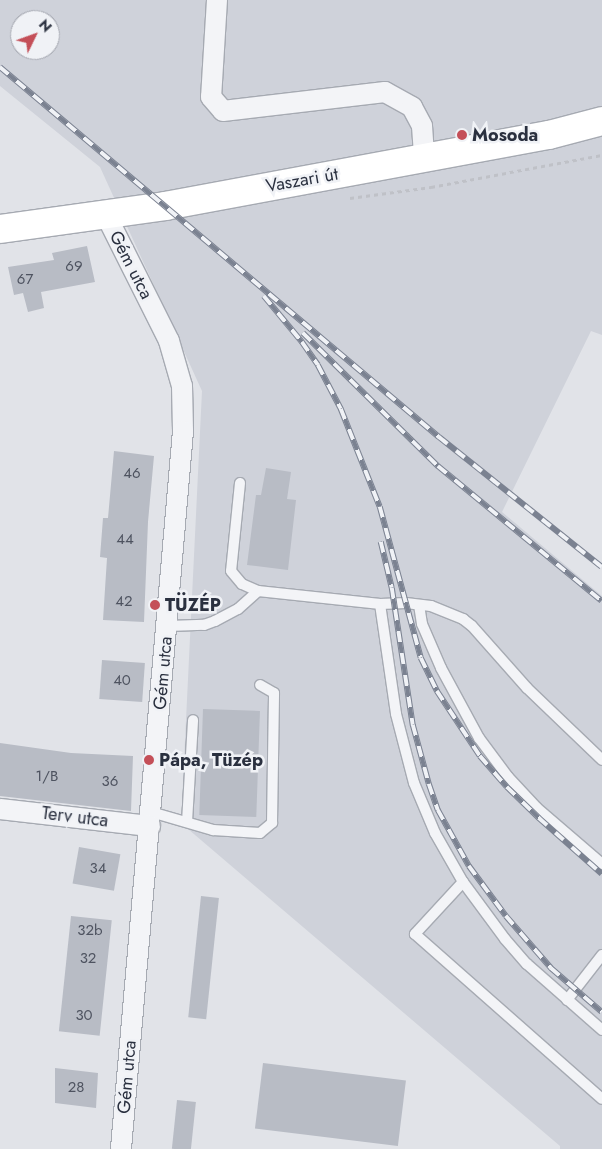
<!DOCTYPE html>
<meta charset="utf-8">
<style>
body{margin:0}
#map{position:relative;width:602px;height:1149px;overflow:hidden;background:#e1e3e8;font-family:Jost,sans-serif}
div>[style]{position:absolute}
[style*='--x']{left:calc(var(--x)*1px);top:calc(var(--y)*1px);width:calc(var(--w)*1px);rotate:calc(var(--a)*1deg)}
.built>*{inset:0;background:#cfd2da}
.building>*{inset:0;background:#b8bcc5;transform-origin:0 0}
.path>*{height:3px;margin-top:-1.5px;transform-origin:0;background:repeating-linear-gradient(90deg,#bfc1c7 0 4px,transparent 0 8px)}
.roads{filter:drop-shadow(1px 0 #a6aab2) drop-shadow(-1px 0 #a6aab2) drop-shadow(0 1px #a6aab2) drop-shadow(0 -1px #a6aab2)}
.service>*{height:10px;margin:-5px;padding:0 5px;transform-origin:5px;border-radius:5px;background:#f3f4f7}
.minor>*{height:20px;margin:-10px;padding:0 10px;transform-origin:10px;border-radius:10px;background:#f3f4f7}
.secondary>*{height:28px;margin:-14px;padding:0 14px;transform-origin:14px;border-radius:14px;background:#fff}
.rail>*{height:5.5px;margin-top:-2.75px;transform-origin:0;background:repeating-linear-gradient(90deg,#f0f2f6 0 11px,#7b8291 0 22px);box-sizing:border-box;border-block:1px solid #7b8291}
.dots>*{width:14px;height:14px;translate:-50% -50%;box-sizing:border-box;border:2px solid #f0f2f6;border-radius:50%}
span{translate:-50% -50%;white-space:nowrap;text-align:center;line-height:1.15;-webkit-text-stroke:5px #f0f2f6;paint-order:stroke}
.number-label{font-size:15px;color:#4e5360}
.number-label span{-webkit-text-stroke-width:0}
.poi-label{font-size:18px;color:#2a303f;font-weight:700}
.left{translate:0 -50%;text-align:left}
.street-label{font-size:18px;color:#2a303f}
.north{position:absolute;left:10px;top:10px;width:50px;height:50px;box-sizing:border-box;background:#f0f2f6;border:1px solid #a1a4ad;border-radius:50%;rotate:48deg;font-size:14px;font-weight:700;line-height:20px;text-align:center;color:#2a303f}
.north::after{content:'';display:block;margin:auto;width:18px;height:22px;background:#c44f58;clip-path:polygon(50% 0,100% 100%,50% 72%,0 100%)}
</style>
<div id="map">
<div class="built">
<div style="clip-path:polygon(evenodd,0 0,602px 0,602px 335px,591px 331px,502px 512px,602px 596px,602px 1149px,560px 1149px,560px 1146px,181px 823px,202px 391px,100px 167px,0 86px,0 0,20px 20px,50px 20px,50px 50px,20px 50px,20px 20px)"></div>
</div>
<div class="building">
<div style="clip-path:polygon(87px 246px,95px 282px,41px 292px,44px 308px,28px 312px,23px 293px,14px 295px,8px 267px,54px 260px,52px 253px)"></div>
<div style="clip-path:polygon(114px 451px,154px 456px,148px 522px,144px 622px,103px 620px,107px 558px,100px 557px,103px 518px,108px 518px)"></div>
<div style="clip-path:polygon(266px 468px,291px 472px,287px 499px,296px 500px,288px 570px,247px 565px,256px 495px,261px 495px)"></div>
<div style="left:102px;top:660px;width:43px;height:39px;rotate:4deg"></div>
<div style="left:203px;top:709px;width:57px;height:106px;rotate:2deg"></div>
<div style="clip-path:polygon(0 743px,71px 753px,133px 756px,131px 811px,0 796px)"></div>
<div style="left:79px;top:847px;width:42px;height:37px;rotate:10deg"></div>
<div style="left:201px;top:896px;width:18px;height:122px;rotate:6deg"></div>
<div style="left:71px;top:916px;width:41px;height:116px;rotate:6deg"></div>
<div style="left:263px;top:1063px;width:144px;height:66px;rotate:7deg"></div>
<div style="clip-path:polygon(55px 1068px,98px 1073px,96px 1108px,55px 1103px)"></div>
<div style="left:177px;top:1100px;width:19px;height:49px;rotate:6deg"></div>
</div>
<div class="path">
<div style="--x:350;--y:198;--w:82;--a:-7.7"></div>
<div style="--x:431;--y:187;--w:174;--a:-10.6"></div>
</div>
<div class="roads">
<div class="service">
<div style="--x:240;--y:483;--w:88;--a:95.8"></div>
<div style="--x:231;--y:571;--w:17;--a:50"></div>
<div style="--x:242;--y:584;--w:17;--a:24"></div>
<div style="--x:380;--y:604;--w:111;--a:81.7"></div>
<div style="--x:396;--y:714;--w:71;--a:75.4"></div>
<div style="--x:414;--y:783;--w:54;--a:67.2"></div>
<div style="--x:435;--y:833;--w:56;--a:60.3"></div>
<div style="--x:463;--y:882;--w:71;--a:53.6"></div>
<div style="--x:505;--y:939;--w:33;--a:49"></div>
<div style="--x:527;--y:964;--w:100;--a:41.3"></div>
<div style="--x:419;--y:605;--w:19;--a:81"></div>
<div style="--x:422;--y:624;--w:48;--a:66.6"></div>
<div style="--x:441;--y:668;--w:80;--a:61.5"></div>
<div style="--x:479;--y:738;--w:49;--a:53.4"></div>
<div style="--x:508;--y:777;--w:42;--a:46.9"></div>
<div style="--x:537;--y:808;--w:86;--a:40.7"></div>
<div style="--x:168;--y:626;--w:36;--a:-2"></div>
<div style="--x:204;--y:625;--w:12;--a:-20"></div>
<div style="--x:215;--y:621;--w:26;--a:-28"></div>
<div style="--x:238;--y:609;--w:27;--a:-42"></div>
<div style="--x:258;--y:591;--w:123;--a:6.1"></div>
<div style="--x:380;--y:604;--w:26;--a:-2"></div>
<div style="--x:406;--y:603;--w:25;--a:7"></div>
<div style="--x:431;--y:606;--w:35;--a:22"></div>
<div style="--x:463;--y:619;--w:11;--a:38"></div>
<div style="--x:472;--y:626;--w:83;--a:48.4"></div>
<div style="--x:527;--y:688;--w:104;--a:43.8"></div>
<div style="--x:151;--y:812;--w:65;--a:16.2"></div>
<div style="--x:213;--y:830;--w:47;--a:3.7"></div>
<div style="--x:260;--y:833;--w:16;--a:-40"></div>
<div style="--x:272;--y:823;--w:130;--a:-89.1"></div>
<div style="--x:274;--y:693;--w:16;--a:-150"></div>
<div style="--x:187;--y:822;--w:102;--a:-86.6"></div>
<div style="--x:463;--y:882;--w:71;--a:132.7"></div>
<div style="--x:415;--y:934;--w:249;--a:41.4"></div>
<div style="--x:567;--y:1000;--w:57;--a:-52.1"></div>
</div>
<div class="minor">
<div style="--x:217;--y:0;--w:97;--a:93.5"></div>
<div style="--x:211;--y:97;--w:18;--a:49"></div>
<div style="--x:223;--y:111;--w:163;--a:-6.7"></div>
<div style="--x:385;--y:92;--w:31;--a:29"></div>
<div style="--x:412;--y:107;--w:21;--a:62"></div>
<div style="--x:422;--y:126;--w:32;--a:86"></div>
<div style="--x:105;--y:213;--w:143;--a:63.4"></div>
<div style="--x:169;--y:341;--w:47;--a:73.9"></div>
<div style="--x:182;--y:386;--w:45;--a:88.7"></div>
<div style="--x:183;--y:431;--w:721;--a:94.94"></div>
<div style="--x:0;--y:809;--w:151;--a:6.5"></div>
</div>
<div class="secondary">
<div style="--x:0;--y:229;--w:167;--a:-7.9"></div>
<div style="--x:165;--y:206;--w:391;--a:-10.5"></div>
<div style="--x:549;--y:135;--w:55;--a:-14.8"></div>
</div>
</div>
<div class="rail">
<div style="--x:0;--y:67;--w:574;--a:40.13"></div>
<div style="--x:439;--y:437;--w:208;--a:38.6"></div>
<div style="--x:264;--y:296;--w:60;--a:50.4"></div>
<div style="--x:302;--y:342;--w:28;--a:55"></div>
<div style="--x:318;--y:365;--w:50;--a:62.4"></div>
<div style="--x:341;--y:409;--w:105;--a:68.3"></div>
<div style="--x:380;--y:507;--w:156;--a:74.8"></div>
<div style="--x:421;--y:658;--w:37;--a:64"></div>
<div style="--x:437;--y:691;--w:78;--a:56.5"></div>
<div style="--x:480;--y:756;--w:41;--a:48.9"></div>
<div style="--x:507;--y:787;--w:45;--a:44.1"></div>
<div style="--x:539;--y:818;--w:84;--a:41.6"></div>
<div style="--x:303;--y:333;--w:190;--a:44.6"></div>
<div style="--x:438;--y:466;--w:212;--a:39.5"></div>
<div style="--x:381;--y:542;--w:47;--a:76.6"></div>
<div style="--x:392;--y:588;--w:139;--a:81.3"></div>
<div style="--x:413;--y:725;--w:61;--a:74.8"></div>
<div style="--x:429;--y:784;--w:28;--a:71"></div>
<div style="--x:438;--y:810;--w:64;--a:61"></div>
<div style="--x:469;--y:866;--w:62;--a:53.5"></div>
<div style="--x:506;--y:916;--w:69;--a:49.1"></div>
<div style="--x:551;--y:968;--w:67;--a:40.8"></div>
</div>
<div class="dots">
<div style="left:462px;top:135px;background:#c44f58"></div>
<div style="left:155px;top:605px;background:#c44f58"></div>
<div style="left:149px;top:760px;background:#c44f58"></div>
</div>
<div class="number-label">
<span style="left:74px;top:267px">69</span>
<span style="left:25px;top:280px">67</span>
<span style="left:132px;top:474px">46</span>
<span style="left:125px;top:540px">44</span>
<span style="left:124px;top:602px">42</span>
<span style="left:122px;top:681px">40</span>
<span style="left:47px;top:777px">1/B</span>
<span style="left:110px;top:782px">36</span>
<span style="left:98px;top:869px">34</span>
<span style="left:90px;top:931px">32b</span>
<span style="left:88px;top:959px">32</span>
<span style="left:84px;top:1016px">30</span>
<span style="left:76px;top:1088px">28</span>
</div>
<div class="poi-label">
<span class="left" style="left:472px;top:135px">Mosoda</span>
<span class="left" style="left:165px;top:605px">TÜZÉP</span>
<span class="left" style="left:159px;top:760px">Pápa, Tüzép</span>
</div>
<div class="street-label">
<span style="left:302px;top:180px;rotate:-10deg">Vaszari út</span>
<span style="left:131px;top:265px;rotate:63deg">Gém utca</span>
<span style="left:163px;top:673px;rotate:-85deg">Gém utca</span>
<span style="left:75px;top:817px;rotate:7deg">Terv utca</span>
<span style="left:127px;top:1077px;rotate:-85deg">Gém utca</span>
</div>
<div class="north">N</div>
</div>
